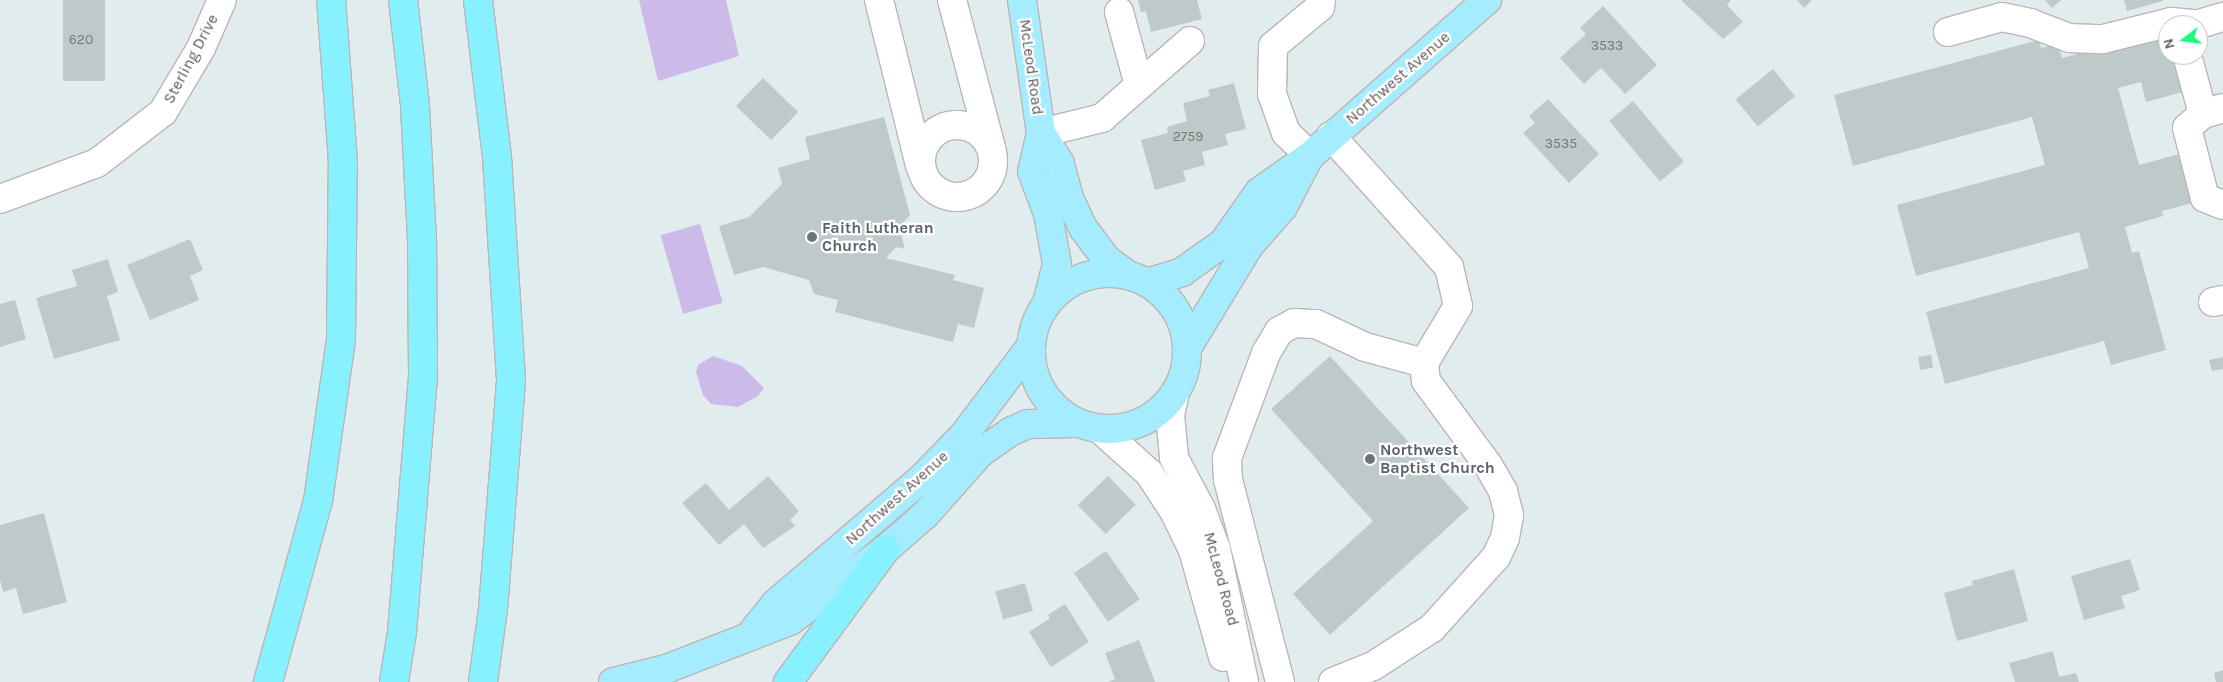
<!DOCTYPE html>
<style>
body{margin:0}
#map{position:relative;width:2223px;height:682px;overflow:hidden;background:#e1ecef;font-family:Karla,sans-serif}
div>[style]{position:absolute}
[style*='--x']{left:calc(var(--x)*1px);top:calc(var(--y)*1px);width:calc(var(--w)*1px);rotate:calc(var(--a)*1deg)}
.green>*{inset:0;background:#ccbbe9;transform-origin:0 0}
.building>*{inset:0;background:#bec9ca;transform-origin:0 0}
.roads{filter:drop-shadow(1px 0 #bdb5b5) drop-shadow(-1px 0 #bdb5b5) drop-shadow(0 1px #bdb5b5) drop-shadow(0 -1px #bdb5b5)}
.minor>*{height:28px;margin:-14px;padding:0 14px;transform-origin:14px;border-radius:14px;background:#fff}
.minor>.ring{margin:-14px;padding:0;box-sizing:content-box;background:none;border:28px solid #fff;border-radius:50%}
.major>*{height:28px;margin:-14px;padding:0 14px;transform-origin:14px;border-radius:14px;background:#a6ecff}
.major>.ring{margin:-14px;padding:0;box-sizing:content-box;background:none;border:28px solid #a6ecff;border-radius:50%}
.highway>*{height:28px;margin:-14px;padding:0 14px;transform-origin:14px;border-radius:14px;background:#88f1ff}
.dots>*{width:14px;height:14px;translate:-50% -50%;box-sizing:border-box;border:2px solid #fff;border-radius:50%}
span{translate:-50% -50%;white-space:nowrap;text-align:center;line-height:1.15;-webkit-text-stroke:4.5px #fff;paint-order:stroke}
.number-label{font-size:14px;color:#7a7677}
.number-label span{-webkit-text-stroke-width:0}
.street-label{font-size:16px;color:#645a5b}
.worship-label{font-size:16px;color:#5b616d;font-weight:700}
.left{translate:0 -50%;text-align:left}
.north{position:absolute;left:2158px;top:15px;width:50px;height:50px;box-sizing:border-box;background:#fff;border:1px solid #c1bdbd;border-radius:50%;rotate:255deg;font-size:14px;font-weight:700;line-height:20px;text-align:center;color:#645a5b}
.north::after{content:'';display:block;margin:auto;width:18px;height:22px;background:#1cf981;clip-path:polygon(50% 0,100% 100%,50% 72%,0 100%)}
</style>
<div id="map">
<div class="green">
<div style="clip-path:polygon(639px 0,726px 0,739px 56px,658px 81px)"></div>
<div style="left:700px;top:224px;width:82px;height:41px;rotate:74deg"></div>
<div style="clip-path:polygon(713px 356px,742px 366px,764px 388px,758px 396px,738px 407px,711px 404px,703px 395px,696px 372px,698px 365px)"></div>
</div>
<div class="building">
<div style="left:63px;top:0;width:42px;height:81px"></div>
<div style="clip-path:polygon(1138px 0,1197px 0,1202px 19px,1151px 32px,1146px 11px,1141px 12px)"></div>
<div style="clip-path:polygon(1681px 0,1731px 0,1727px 5px,1743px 22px,1723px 39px)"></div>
<div style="clip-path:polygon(1797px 0,1812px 0,1804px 8px)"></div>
<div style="clip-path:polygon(2045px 0,2061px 0,2052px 8px)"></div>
<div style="clip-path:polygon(2124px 0,2163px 0,2163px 1px,2127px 11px)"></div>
<div style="clip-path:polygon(1603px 6px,1657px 65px,1625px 94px,1601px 68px,1584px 84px,1560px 58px,1586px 34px,1580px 28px)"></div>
<div style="clip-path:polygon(2168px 30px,2168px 55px,2176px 55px,2186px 91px,2146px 102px,2141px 82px,2118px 88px,2139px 165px,2179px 154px,2192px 203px,2162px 211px,2163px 216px,2125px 227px,2132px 253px,2139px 251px,2166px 350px,2111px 365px,2104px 341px,1945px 384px,1926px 312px,2089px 268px,2079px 232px,1916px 276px,1897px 205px,2045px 165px,2032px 117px,1853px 166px,1834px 95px,2039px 40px,2041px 48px,2058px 44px,2062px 58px)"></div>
<div style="left:1773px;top:69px;width:35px;height:48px;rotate:51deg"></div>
<div style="left:763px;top:78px;width:49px;height:39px;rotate:44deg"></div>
<div style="clip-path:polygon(1234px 83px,1246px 129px,1225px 134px,1228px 145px,1202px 152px,1205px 165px,1183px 171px,1186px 181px,1155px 190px,1141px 140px,1168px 133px,1167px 127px,1187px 121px,1183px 103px,1210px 96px,1208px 90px)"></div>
<div style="clip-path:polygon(1548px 99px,1599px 154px,1569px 183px,1523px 133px,1535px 123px,1529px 116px)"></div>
<div style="left:1633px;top:101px;width:79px;height:31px;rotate:50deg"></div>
<div style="clip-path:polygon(884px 117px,910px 215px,899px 227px,905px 249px,896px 247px,886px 258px,955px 275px,953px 280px,984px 288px,974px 328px,958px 324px,953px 342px,835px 312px,838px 300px,814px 294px,809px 280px,763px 267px,734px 275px,719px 226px,749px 217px,782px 184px,778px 168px,810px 159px,805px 137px)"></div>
<div style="clip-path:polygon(190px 239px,203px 270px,190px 276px,199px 300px,150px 320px,127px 265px)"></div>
<div style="clip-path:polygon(108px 259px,118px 292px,107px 296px,120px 340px,54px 359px,36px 298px,77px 286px,72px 270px)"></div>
<div style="clip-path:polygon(15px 300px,26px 339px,0 347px,0 304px)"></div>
<div style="left:1931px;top:355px;width:13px;height:13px;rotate:81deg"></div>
<div style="clip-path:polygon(1330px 356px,1469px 508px,1330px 635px,1293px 594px,1373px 521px,1271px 409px)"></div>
<div style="clip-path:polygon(2223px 357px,2223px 369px,2212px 371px,2209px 360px)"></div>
<div style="clip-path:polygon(768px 476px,799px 511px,790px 520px,795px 526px,763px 548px,744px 524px,719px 545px,682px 503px,706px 483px,729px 510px)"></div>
<div style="left:1108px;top:476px;width:40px;height:42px;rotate:46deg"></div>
<div style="clip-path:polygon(44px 513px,67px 602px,23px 614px,16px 588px,3px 592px,0 580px,0 525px)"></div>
<div style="left:1106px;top:551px;width:59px;height:39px;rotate:55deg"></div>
<div style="clip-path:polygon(2130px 559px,2140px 590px,2121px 596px,2125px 608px,2084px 620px,2071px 576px)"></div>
<div style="clip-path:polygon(2014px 569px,2028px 621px,1957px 641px,1944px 593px,1973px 585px,1972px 581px)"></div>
<div style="left:1025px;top:583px;width:29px;height:31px;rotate:74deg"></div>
<div style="clip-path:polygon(1065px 604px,1089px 642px,1051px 667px,1029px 632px,1050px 618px,1048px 615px)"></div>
<div style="clip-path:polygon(1139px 640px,1155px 682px,1108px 682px,1115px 679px,1105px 653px)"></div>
<div style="clip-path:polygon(2053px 651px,2059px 677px,2076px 673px,2079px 682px,2015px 682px,2009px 663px)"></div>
<div style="clip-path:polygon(2223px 670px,2223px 682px,2216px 682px,2214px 673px)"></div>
</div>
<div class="roads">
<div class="minor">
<div style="--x:879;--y:0;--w:171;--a:76.1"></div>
<div style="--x:952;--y:0;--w:153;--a:75.2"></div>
<div style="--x:1119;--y:12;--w:76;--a:74.7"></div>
<div style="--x:2196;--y:25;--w:28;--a:-17"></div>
<div style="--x:1948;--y:32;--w:56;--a:-15.5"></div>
<div style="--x:2002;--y:17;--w:29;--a:12"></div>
<div style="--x:2030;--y:23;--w:42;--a:21"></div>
<div style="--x:2069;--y:38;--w:34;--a:2"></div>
<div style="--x:2103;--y:39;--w:70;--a:-14"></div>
<div style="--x:2171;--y:22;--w:25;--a:5"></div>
<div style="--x:2187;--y:55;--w:61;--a:74.8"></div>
<div style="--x:2223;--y:108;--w:21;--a:163"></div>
<div style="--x:2203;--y:114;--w:21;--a:139"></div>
<div style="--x:2187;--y:128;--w:72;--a:75.6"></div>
<div style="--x:2205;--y:198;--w:19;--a:21"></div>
<div class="ring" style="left:921px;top:125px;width:44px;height:44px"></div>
<div style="--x:1041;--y:133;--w:63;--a:-13.8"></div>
<div style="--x:1102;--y:118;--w:117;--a:-41.2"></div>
<div style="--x:1331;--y:136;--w:176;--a:48"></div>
<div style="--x:1449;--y:267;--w:40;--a:77"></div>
<div style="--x:1458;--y:306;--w:66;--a:120.8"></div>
<div style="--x:1424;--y:363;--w:18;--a:84"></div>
<div style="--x:1426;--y:381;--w:104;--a:53.6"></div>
<div style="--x:1488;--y:465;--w:30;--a:60"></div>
<div style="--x:1503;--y:491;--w:25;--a:76"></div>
<div style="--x:1509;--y:515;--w:23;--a:100"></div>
<div style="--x:1505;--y:538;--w:21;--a:115"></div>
<div style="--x:1496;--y:557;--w:96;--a:132"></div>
<div style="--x:1432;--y:628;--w:70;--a:147.2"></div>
<div style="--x:1373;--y:666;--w:43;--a:158.2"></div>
<div style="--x:1310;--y:156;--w:33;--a:-136"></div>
<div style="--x:1286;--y:133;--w:41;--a:-109.7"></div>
<div style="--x:1272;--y:94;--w:48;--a:-88.8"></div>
<div style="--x:1273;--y:46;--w:61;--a:-39.7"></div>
<div style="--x:1320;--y:7;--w:7;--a:-82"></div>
<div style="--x:0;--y:199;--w:103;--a:-20.4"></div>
<div style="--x:97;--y:163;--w:83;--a:-37.7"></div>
<div style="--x:163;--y:112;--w:74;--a:-59.3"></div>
<div style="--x:201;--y:48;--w:52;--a:-66.4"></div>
<div style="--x:2213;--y:302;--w:10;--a:-11"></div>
<div style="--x:1175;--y:393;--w:22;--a:103"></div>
<div style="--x:1170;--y:414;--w:44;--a:84.8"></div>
<div style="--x:1174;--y:458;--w:58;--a:62.1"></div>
<div style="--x:1201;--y:509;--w:43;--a:69.4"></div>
<div style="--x:1216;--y:549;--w:136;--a:78.1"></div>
<div style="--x:1100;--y:429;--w:66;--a:41.9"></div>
<div style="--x:1149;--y:473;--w:45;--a:56.7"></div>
<div style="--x:1174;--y:511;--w:43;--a:64"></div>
<div style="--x:1193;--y:550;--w:111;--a:74.3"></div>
<div style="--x:1280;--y:682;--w:209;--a:-104.4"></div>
<div style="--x:1228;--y:480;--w:22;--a:-93"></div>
<div style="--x:1227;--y:458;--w:112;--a:-69.6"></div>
<div style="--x:1266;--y:353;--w:26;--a:-59"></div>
<div style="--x:1279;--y:331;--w:17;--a:-28"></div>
<div style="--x:1294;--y:323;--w:22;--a:3"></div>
<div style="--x:1316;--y:324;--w:54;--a:25.1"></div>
<div style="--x:1365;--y:347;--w:61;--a:15.2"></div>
</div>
<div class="major">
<div style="--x:1022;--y:0;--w:134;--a:81.9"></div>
<div style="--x:1041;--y:133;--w:39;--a:103"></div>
<div style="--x:1032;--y:171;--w:46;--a:69.6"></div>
<div style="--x:1048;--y:214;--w:51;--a:79.8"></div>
<div style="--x:1057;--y:264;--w:40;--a:104.4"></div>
<div style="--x:1041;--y:133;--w:36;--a:58"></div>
<div style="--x:1060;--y:164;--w:35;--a:75"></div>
<div style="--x:1069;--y:198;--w:33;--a:65"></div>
<div style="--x:1083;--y:228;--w:39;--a:53"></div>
<div style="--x:1106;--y:259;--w:29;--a:36"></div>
<div class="ring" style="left:1031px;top:273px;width:128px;height:128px"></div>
<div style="--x:1147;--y:283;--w:37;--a:-17"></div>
<div style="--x:1182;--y:272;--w:50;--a:-35.3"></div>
<div style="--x:1223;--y:243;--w:62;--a:-54.8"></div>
<div style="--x:1259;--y:192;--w:62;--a:-35.2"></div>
<div style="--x:1310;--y:156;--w:236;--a:-41.4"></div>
<div style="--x:1187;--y:348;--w:119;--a:-58.7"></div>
<div style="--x:1249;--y:246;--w:52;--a:-48.9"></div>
<div style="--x:1283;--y:207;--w:54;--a:-62.5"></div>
<div style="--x:750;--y:635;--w:41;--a:-50.9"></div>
<div style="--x:776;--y:603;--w:189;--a:-40.5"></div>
<div style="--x:920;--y:480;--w:62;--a:-45.7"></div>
<div style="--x:963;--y:436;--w:113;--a:-52.9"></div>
<div style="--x:613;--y:682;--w:55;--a:-13.8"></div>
<div style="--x:666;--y:669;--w:133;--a:-21.2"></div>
<div style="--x:790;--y:621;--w:120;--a:-36.9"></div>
<div style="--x:886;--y:549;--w:52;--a:-41.1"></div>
<div style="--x:925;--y:515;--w:83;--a:-48.4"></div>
<div style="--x:980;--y:453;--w:39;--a:-35"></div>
<div style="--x:1012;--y:431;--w:17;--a:-24"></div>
<div style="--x:1028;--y:424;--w:48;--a:-1.2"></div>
</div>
<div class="highway">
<div style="--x:478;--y:0;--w:158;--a:83.1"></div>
<div style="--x:497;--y:157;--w:224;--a:86.4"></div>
<div style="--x:511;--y:381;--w:229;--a:94.5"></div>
<div style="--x:493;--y:609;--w:74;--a:97.8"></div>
<div style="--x:268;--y:682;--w:188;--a:-74.6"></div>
<div style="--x:318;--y:501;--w:164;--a:-81.9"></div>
<div style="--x:341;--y:339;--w:177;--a:-89.4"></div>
<div style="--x:343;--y:162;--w:162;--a:-94.2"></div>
<div style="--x:394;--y:682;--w:51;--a:-80.9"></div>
<div style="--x:402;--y:632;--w:258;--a:-85.3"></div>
<div style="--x:423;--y:375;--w:135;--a:-90.4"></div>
<div style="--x:422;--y:240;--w:135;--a:-93"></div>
<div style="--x:415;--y:105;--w:106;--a:-96.5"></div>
<div style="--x:788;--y:682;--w:165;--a:-53.6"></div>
</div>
</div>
<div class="dots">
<div style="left:812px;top:237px;background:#6b7280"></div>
<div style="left:1370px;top:459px;background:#6b7280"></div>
</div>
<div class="number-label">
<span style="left:81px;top:40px">620</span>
<span style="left:1607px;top:46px">3533</span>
<span style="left:1188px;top:137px">2759</span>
<span style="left:1561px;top:144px">3535</span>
</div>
<div class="street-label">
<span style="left:191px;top:59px;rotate:-62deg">Sterling Drive</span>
<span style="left:1031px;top:67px;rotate:82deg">McLeod Road</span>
<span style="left:1398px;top:78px;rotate:-41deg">Northwest Avenue</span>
<span style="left:897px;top:498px;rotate:-42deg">Northwest Avenue</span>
<span style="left:1221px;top:579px;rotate:75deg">McLeod Road</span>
</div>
<div class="worship-label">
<span class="left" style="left:822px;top:237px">Faith Lutheran<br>Church</span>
<span class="left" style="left:1380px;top:459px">Northwest<br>Baptist Church</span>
</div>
<div class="north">N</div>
</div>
